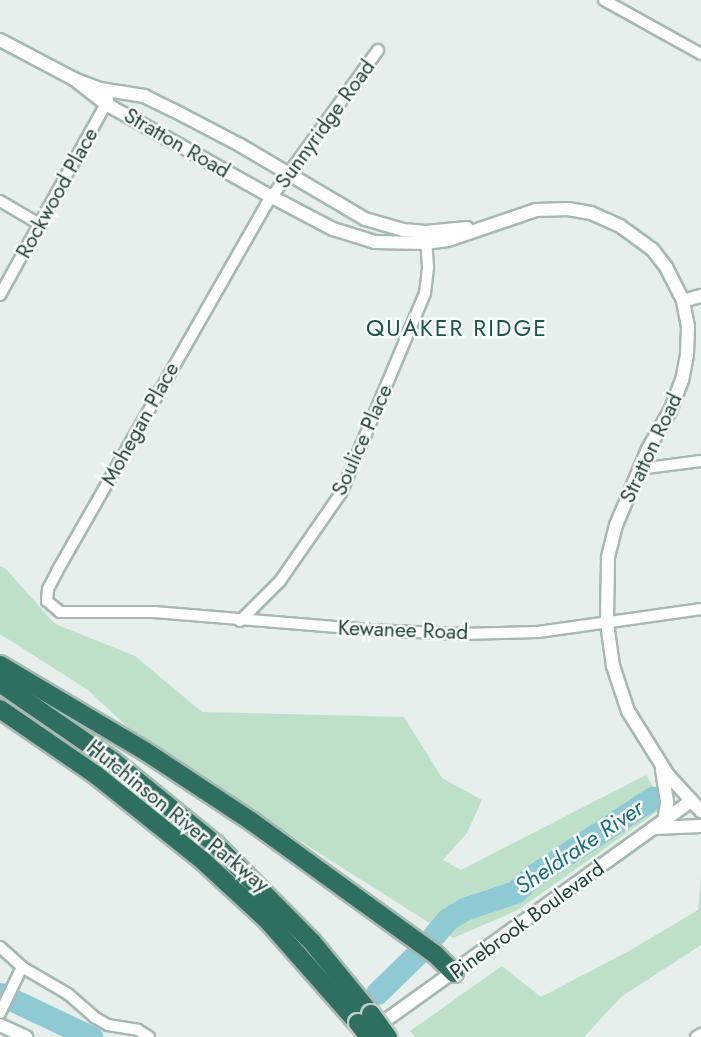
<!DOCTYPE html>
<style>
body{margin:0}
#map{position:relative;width:701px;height:1037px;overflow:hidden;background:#e6efeb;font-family:Jost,sans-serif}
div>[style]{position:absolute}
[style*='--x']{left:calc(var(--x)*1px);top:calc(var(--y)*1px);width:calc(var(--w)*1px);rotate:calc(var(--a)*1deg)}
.green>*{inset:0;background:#bfe0c8}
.river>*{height:23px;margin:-11.5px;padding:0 11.5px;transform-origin:11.5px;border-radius:11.5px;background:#8ec9d4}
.roads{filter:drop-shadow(2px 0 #a8b8b2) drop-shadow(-2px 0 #a8b8b2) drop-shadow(0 2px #a8b8b2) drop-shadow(0 -2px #a8b8b2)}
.minor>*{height:10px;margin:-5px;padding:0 5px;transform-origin:5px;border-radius:5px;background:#fff}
.tertiary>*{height:12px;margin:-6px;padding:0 6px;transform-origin:6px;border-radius:6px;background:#fff}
.motorway>*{height:18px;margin:-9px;padding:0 9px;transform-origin:9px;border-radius:9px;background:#2f6f62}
.bridges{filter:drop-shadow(2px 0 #c2cac8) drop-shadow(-2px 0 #c2cac8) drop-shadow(0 2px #c2cac8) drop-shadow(0 -2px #c2cac8)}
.motorway-bridge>*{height:18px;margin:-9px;padding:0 9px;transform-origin:9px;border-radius:9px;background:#2f6f62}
span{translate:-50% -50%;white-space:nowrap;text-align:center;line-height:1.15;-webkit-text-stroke:5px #f7fbf9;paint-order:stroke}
.street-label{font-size:21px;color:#24423a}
.neighbourhood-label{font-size:23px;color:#1f5548;letter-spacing:2px}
.water-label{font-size:23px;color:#1c6f80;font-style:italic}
</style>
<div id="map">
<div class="green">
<div style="clip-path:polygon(0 566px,6px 569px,55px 624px,135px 656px,202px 712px,404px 717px,442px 778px,482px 800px,467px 833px,443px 860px,461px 870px,646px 775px,665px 806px,518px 910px,453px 938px,141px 740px,88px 690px,0 634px)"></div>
<div style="clip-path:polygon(701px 874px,701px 945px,621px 997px,584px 1037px,415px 1037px,410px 1031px,502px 966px,541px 997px,629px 951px,698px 910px)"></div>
</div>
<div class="river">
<div style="--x:434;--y:935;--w:21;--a:-49"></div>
<div style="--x:448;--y:919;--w:19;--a:-32"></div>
<div style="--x:464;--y:909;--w:54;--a:-18.4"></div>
<div style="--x:515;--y:892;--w:22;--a:-43"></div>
<div style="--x:531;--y:877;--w:145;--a:-33.1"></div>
<div style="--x:377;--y:993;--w:57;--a:-44.3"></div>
<div style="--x:0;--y:994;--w:101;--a:25.3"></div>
</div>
<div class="roads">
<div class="minor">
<div style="--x:604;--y:0;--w:111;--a:29.1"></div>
<div style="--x:378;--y:50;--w:191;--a:125.9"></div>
<div style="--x:266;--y:205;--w:422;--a:119.7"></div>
<div style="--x:57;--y:572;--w:19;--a:118"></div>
<div style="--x:48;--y:589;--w:12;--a:95"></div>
<div style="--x:47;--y:601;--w:17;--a:40"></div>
<div style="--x:60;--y:612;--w:94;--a:0"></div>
<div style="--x:154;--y:612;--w:218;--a:4.7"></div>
<div style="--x:371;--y:630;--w:91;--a:2.5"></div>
<div style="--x:462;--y:634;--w:76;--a:-1.5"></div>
<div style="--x:538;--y:632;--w:165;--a:-8"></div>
<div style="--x:0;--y:201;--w:48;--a:30.3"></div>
<div style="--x:0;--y:295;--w:223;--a:-61"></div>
<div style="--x:639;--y:469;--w:63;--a:-7.4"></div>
<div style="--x:240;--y:621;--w:57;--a:-45"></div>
<div style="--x:280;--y:581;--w:107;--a:-55.3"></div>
<div style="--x:341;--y:493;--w:217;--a:-67.2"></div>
<div style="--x:425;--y:293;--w:26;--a:-83"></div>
<div style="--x:428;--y:267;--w:31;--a:-94"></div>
<div style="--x:0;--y:947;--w:30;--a:42"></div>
<div style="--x:22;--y:967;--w:53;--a:30.4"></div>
<div style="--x:68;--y:994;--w:35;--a:41"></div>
<div style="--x:94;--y:1017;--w:16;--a:30"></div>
<div style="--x:108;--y:1025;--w:30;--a:9"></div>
<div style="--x:138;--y:1030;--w:13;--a:32"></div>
<div style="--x:0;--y:1013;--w:51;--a:-64.4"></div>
<div style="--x:696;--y:1037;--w:6;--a:-31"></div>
</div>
<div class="tertiary">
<div style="--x:0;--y:40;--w:84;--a:27.8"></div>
<div style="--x:74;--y:79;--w:28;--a:21"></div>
<div style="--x:100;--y:89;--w:45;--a:9"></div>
<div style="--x:144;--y:96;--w:32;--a:26"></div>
<div style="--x:173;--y:110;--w:76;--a:27.6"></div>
<div style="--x:240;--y:145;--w:145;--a:30.6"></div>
<div style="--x:365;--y:219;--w:40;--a:16"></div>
<div style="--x:403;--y:230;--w:23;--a:5"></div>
<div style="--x:426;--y:232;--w:41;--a:-5.6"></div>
<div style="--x:74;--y:79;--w:41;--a:38"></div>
<div style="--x:106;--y:104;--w:190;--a:29.3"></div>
<div style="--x:272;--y:197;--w:69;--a:27.7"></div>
<div style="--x:333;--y:229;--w:44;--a:17.2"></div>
<div style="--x:375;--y:242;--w:51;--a:1.1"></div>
<div style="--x:426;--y:243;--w:22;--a:-8"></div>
<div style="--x:448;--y:240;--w:93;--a:-18.8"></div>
<div style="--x:536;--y:210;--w:32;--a:-2"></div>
<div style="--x:568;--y:209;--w:23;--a:10"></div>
<div style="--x:591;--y:213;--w:32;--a:24"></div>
<div style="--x:620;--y:226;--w:39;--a:36"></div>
<div style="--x:652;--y:249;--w:23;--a:52"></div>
<div style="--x:666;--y:267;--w:38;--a:63"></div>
<div style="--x:683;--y:301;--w:25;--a:79"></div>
<div style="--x:688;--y:326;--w:29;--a:92"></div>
<div style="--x:687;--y:355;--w:25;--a:101"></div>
<div style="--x:682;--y:380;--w:33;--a:111"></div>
<div style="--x:670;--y:411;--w:44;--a:120.1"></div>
<div style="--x:648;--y:449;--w:82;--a:112.8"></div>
<div style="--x:616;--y:525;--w:34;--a:104"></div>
<div style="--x:608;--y:558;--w:65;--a:90.9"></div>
<div style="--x:607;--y:623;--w:43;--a:82.1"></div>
<div style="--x:613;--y:666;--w:47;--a:71.6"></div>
<div style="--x:628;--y:711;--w:75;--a:58"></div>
<div style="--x:668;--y:775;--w:49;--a:47.5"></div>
<div style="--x:683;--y:301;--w:19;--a:-16"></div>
<div style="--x:662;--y:770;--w:33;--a:81"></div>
<div style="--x:667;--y:803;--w:19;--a:99"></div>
<div style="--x:655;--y:828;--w:46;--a:-2.5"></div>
<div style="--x:0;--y:1025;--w:29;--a:25"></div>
<div style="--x:375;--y:1028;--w:388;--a:-35.7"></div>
</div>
<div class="motorway">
<div style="--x:0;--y:665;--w:169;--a:30.7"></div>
<div style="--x:145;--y:751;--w:127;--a:33.4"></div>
<div style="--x:251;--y:821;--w:227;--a:35.9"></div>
<div style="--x:435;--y:954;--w:27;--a:45"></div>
<div style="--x:0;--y:683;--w:137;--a:34.6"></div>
<div style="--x:113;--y:761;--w:133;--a:39.2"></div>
<div style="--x:216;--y:845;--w:136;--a:45.3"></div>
<div style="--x:312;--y:942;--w:93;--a:50.7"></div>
<div style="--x:0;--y:709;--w:116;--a:34.5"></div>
<div style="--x:96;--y:775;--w:136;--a:38.7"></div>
<div style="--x:202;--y:860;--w:90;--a:42.7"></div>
<div style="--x:268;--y:921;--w:136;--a:48.6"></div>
</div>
</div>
<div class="bridges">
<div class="motorway-bridge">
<div style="--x:371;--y:1014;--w:29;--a:54"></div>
<div style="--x:358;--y:1023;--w:18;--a:52"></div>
</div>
</div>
<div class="street-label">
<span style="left:325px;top:124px;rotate:-54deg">Sunnyridge Road</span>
<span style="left:177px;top:143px;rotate:30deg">Stratton Road</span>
<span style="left:57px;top:193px;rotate:-61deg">Rockwood Place</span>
<span style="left:140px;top:424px;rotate:-61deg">Mohegan Place</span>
<span style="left:362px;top:440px;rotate:-66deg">Soulice Place</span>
<span style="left:651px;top:448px;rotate:-65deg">Stratton Road</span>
<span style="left:403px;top:630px;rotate:2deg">Kewanee Road</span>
<span style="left:178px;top:816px;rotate:39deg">Hutchinson River Parkway</span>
<span style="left:527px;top:920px;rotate:-36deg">Pinebrook Boulevard</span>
</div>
<div class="neighbourhood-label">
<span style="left:457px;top:328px">QUAKER RIDGE</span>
</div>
<div class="water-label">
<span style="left:579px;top:847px;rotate:-34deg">Sheldrake River</span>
</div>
</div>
